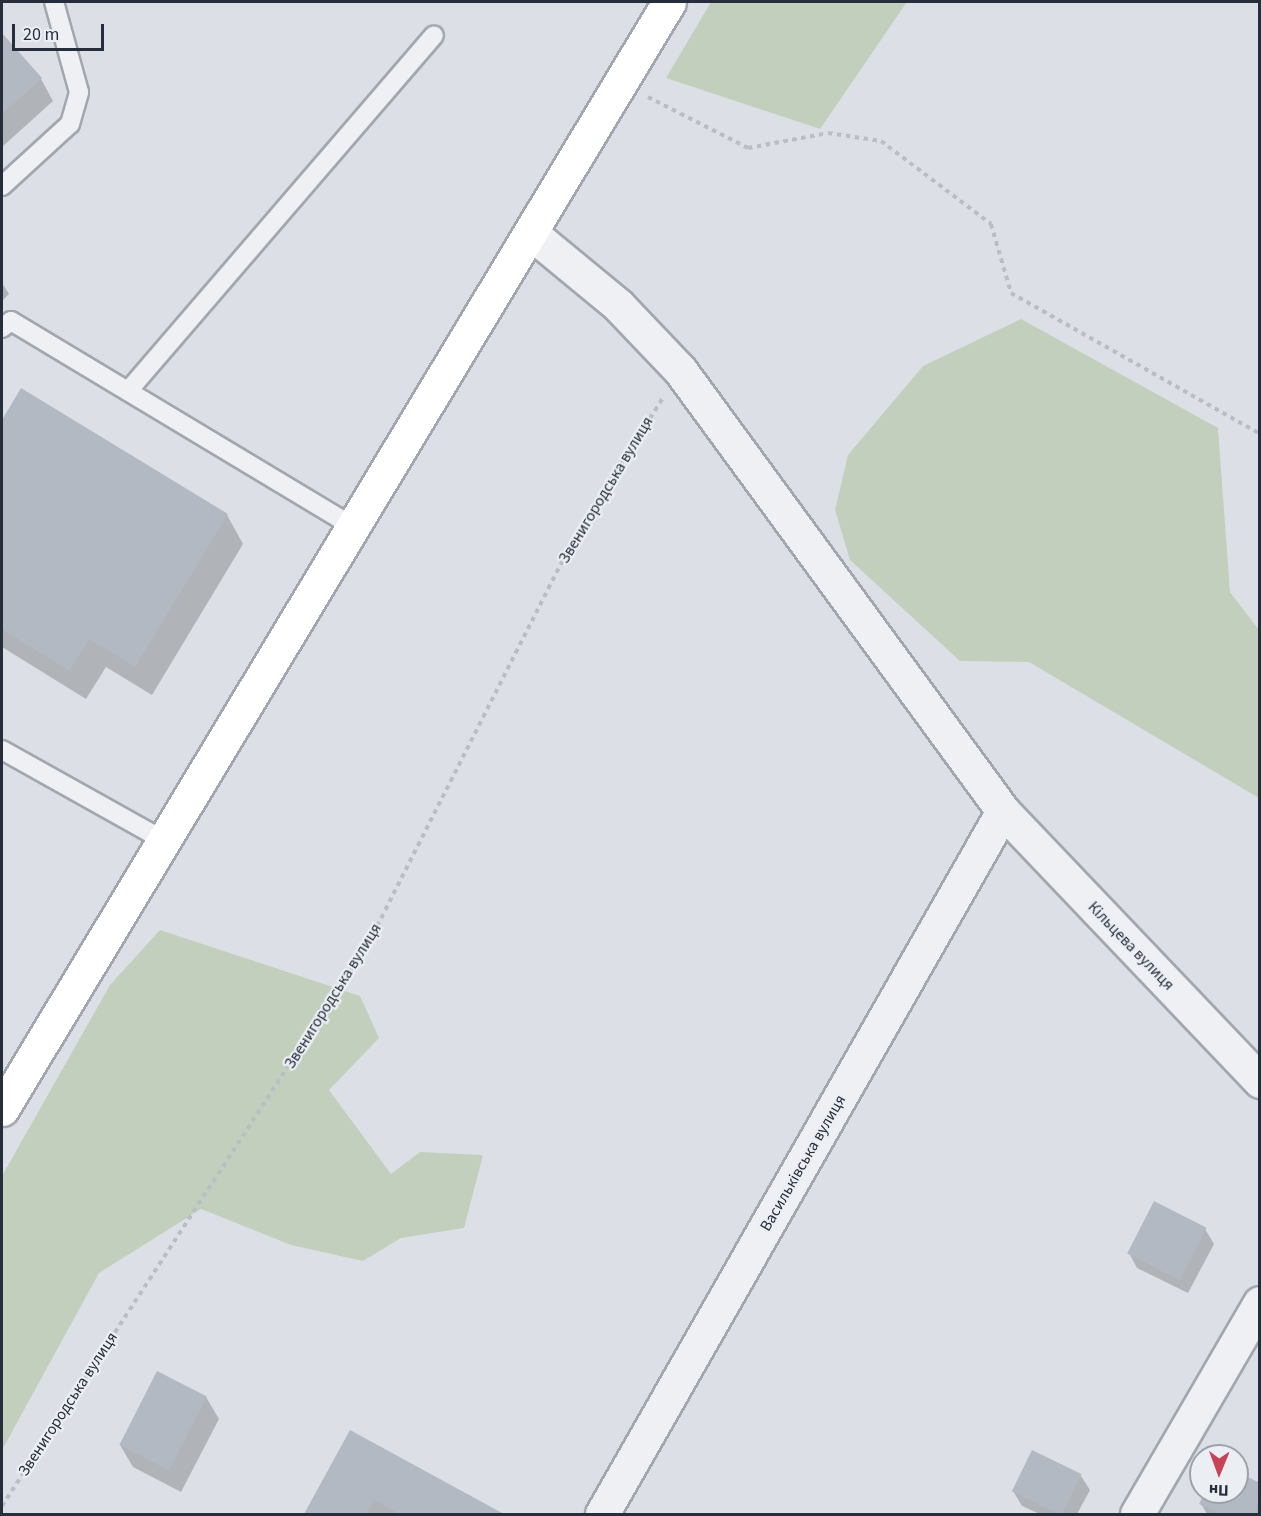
<!DOCTYPE html>
<meta charset="utf-8">
<style>
body{margin:0}
#map{position:relative;width:1261px;height:1516px;overflow:hidden;background:#dce0e6;font-family:"Source Sans 3",sans-serif}
div>[style]{position:absolute}
[style*='--x']{left:calc(var(--x)*1px);top:calc(var(--y)*1px);width:calc(var(--w)*1px);rotate:calc(var(--a)*1deg)}
.green>*{inset:0;background:#c2cfbd}
.shadow>*{inset:0;background:#0003}
.building>*{inset:0;background:#b3b9c2;transform-origin:0 0}
.path>*{height:4px;margin-top:-2px;transform-origin:0;background:repeating-linear-gradient(90deg,#babec4 0 4.5px,transparent 0 9px)}
.roads{filter:drop-shadow(2px 0 #a2a7af) drop-shadow(-2px 0 #a2a7af) drop-shadow(0 2px #a2a7af) drop-shadow(0 -2px #a2a7af)}
.lane>*{height:18px;margin:-9px;padding:0 9px;transform-origin:9px;border-radius:9px;background:#eef0f4}
.street>*{height:33px;margin:-16.5px;padding:0 16.5px;transform-origin:16.5px;border-radius:16.5px;background:#eef0f4}
.secondary>*{height:33px;margin:-16.5px;padding:0 16.5px;transform-origin:16.5px;border-radius:16.5px;background:#fff}
span{translate:-50% -50%;white-space:nowrap;text-align:center;line-height:1.15;-webkit-text-stroke:4.5px #ebeff4;paint-order:stroke}
.street-label{font-size:16px;color:#262e3b}
.frame{position:absolute;inset:0;border:3px solid #262e3b;pointer-events:none}
.north{position:absolute;left:1189px;top:1444px;width:60px;height:60px;box-sizing:border-box;background:#ebeff4;border:2px solid #9ca2aa;border-radius:50%;rotate:181deg;font-size:16px;font-weight:700;line-height:24px;text-align:center;color:#262e3b}
.north::after{content:'';display:block;margin:auto;width:21px;height:27px;background:#c84357;clip-path:polygon(50% 0,100% 100%,50% 72%,0 100%)}
.scale{position:absolute;left:12px;top:24px;width:92px;height:27px;box-sizing:border-box;border:3px solid #262e3b;border-top:0;padding-left:8px;font-size:18px;line-height:21px;white-space:nowrap;color:#262e3b;-webkit-text-stroke:4px #ebeff4;paint-order:stroke}
</style>
<div id="map">
<div class="green">
<div style="clip-path:polygon(711px 2px,907px 2px,820px 129px,666px 78px)"></div>
<div style="clip-path:polygon(1021px 319px,1218px 428px,1230px 592px,1259px 630px,1259px 798px,1029px 662px,960px 661px,850px 560px,835px 510px,848px 455px,923px 366px)"></div>
<div style="clip-path:polygon(160px 930px,360px 996px,379px 1038px,329px 1090px,391px 1174px,420px 1152px,483px 1155px,464px 1228px,401px 1238px,363px 1261px,291px 1245px,201px 1209px,99px 1273px,2px 1450px,2px 1176px,110px 985px)"></div>
</div>
<div class="shadow">
<div style="clip-path:polygon(2px 36px,41px 79px,53px 101px,2px 147px)"></div>
<div style="clip-path:polygon(2px 283px,9px 294px,2px 301px)"></div>
<div style="clip-path:polygon(21px 390px,227px 515px,243px 544px,152px 695px,106px 667px,86px 699px,2px 647px,2px 422px)"></div>
<div style="clip-path:polygon(1205px 1229px,1214px 1244px,1188px 1293px,1137px 1268px,1129px 1253px)"></div>
<div style="clip-path:polygon(206px 1397px,219px 1419px,181px 1492px,133px 1467px,120px 1445px)"></div>
<div style="clip-path:polygon(351px 1432px,500px 1514px,306px 1514px)"></div>
<div style="clip-path:polygon(1237px 1473px,1260px 1484px,1260px 1514px,1207px 1514px,1201px 1504px,1207px 1492px,1237px 1492px)"></div>
<div style="clip-path:polygon(1081px 1476px,1090px 1490px,1077px 1514px,1040px 1514px,1022px 1506px,1013px 1491px)"></div>
</div>
<div class="building">
<div style="clip-path:polygon(2px 33px,42px 78px,2px 114px)"></div>
<div style="clip-path:polygon(21px 388px,228px 514px,135px 667px,89px 639px,69px 671px,2px 629px,2px 420px)"></div>
<div style="left:1154px;top:1201px;width:59px;height:59px;rotate:27deg"></div>
<div style="left:157px;top:1371px;width:56px;height:83px;rotate:27deg"></div>
<div style="clip-path:polygon(350px 1430px,504px 1514px,399px 1514px,374px 1500px,366px 1514px,304px 1514px)"></div>
<div style="left:1032px;top:1450px;width:55px;height:46px;rotate:26deg"></div>
<div style="clip-path:polygon(1237px 1472px,1260px 1483px,1256px 1514px,1220px 1514px,1199px 1504px,1205px 1492px,1237px 1492px)"></div>
</div>
<div class="path">
<div style="--x:648;--y:97;--w:112;--a:27"></div>
<div style="--x:748;--y:148;--w:81;--a:-10.6"></div>
<div style="--x:828;--y:133;--w:54;--a:8.6"></div>
<div style="--x:881;--y:141;--w:138;--a:37"></div>
<div style="--x:991;--y:224;--w:72;--a:73.8"></div>
<div style="--x:1011;--y:293;--w:286;--a:29.5"></div>
<div style="--x:2;--y:1506;--w:673;--a:-56.95"></div>
<div style="--x:369;--y:942;--w:451;--a:-63.1"></div>
<div style="--x:573;--y:540;--w:167;--a:-57.7"></div>
</div>
<div class="roads">
<div class="lane">
<div style="--x:2;--y:186;--w:92;--a:-42.4"></div>
<div style="--x:70;--y:124;--w:33;--a:-74"></div>
<div style="--x:79;--y:92;--w:93;--a:-105.5"></div>
<div style="--x:2;--y:328;--w:11;--a:-38"></div>
<div style="--x:11;--y:321;--w:397;--a:31"></div>
<div style="--x:128;--y:391;--w:469;--a:-49.3"></div>
<div style="--x:2;--y:750;--w:184;--a:29.2"></div>
</div>
<div class="street">
<div style="--x:532;--y:234;--w:112;--a:39.5"></div>
<div style="--x:618;--y:305;--w:90;--a:46.4"></div>
<div style="--x:680;--y:370;--w:547;--a:53.78"></div>
<div style="--x:1003;--y:811;--w:373;--a:46.4"></div>
<div style="--x:602;--y:1514;--w:809;--a:-60.3"></div>
<div style="--x:1137;--y:1514;--w:244;--a:-59.8"></div>
</div>
<div class="secondary">
<div style="--x:2;--y:1109;--w:1292;--a:-58.93"></div>
</div>
</div>
<div class="street-label">
<span style="left:606px;top:490px;rotate:-59deg">Звенигородська вулиця</span>
<span style="left:1131px;top:946px;rotate:46deg">Кільцева вулиця</span>
<span style="left:333px;top:996px;rotate:-58deg">Звенигородська вулиця</span>
<span style="left:803px;top:1163px;rotate:-60deg">Васильківська вулиця</span>
<span style="left:68px;top:1404px;rotate:-57deg">Звенигородська вулиця</span>
</div>
<div class="frame"></div>
<div class="north">Пн</div>
<div class="scale">20 m</div>
</div>
